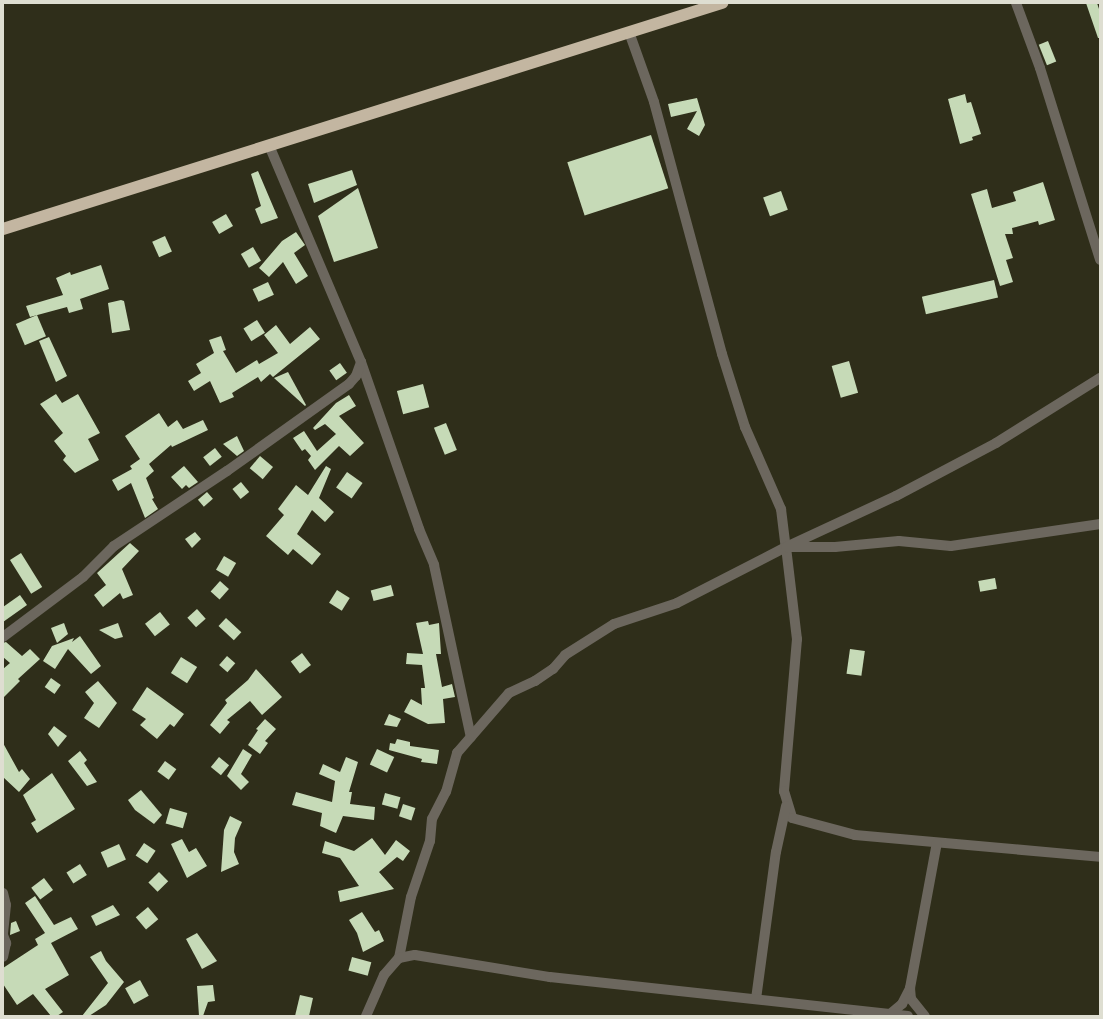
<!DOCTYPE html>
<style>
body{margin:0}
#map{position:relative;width:1103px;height:1019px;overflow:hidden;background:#2f2e1a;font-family:Merriweather,serif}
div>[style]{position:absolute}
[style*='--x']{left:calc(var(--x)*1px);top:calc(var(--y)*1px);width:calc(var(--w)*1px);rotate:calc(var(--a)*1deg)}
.building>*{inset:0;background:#c6dab7;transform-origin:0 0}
.minor>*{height:10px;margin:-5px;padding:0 5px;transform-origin:5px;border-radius:5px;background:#6c675e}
.highway>*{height:12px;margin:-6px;padding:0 6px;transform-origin:6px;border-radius:6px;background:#c3b6a1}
span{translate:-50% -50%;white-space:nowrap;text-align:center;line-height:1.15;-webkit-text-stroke:4px #252410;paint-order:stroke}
.frame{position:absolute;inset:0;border:4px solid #deded1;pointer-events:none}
</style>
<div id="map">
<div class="building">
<div style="clip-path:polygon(1086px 3px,1097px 3px,1100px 12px,1100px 38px,1098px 38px)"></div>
<div style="left:1048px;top:41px;width:22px;height:10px;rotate:68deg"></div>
<div style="clip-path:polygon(965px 94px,967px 103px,971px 102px,981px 134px,972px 137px,973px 140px,960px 144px,948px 99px)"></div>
<div style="clip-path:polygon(697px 98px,705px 125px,699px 136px,687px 129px,697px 111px,671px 117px,668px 104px)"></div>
<div style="left:651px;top:135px;width:56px;height:88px;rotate:72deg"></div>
<div style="clip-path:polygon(352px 170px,357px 185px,314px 203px,308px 184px)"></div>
<div style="clip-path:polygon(258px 171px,278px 218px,261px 224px,255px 209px,261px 206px,251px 174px)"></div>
<div style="clip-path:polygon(1043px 182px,1055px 220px,1039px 225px,1038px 221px,1012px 228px,1013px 234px,1005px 234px,1013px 258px,1006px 260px,1013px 282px,1000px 286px,971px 194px,987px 189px,992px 208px,1016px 201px,1013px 192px)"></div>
<div style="clip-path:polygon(358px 188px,378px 248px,334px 262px,318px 216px)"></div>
<div style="left:781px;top:191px;width:20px;height:19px;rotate:70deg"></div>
<div style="left:226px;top:214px;width:14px;height:16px;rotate:60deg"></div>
<div style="clip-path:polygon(296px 232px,305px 245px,294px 253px,308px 276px,296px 284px,283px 262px,269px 277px,259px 268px,282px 241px)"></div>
<div style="left:165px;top:236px;width:17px;height:14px;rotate:66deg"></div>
<div style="left:253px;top:247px;width:16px;height:14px;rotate:60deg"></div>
<div style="clip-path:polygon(101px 265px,109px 289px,80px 299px,83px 309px,69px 313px,67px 307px,30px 317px,26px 306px,63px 295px,56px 278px,70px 272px,71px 275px)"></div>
<div style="left:994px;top:280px;width:18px;height:74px;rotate:77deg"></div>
<div style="left:268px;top:282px;width:14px;height:17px;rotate:65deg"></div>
<div style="clip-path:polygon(121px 300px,124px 301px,130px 330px,112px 333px,108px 303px)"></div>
<div style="left:37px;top:315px;width:23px;height:23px;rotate:67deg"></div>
<div style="left:257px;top:320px;width:15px;height:16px;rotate:58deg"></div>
<div style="clip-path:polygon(276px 325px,290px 344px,310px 327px,320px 339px,273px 377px,270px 374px,261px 382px,258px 377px,232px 393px,234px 397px,220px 403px,210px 381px,194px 391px,188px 381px,201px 373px,196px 364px,214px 353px,209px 340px,221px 336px,226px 350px,223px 351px,236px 373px,257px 360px,259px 364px,278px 353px,264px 335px)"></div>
<div style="clip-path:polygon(49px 337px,67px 376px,56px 382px,39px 341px)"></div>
<div style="left:849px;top:361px;width:33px;height:18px;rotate:74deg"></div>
<div style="left:340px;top:363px;width:12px;height:13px;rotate:55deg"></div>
<div style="clip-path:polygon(288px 372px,306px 405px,305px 406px,274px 378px)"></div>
<div style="left:423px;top:384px;width:24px;height:27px;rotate:75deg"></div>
<div style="clip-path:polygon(56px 394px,62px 403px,78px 394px,100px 433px,88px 439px,99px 460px,75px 473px,63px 460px,66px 456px,54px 441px,63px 433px,40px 404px)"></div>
<div style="clip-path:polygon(349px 395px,356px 406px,339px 416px,364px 443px,350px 456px,339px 446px,315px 470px,308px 460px,311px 456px,305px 449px,302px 451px,293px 438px,304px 431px,317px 451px,336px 434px,325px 424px,315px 430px,313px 428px,336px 403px)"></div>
<div style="clip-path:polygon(159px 413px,168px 427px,177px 420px,183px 429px,203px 420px,208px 430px,172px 447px,171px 445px,149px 464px,154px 471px,146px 478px,154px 498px,152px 499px,158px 509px,145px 518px,131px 483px,118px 491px,112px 480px,132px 469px,130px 466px,140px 459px,125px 436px)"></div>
<div style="left:446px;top:423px;width:29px;height:13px;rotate:68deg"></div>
<div style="clip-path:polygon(237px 436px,244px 451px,237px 456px,223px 444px)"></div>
<div style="left:215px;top:448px;width:11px;height:15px;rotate:52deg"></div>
<div style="left:260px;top:456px;width:17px;height:16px;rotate:40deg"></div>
<div style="clip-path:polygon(184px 466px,198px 482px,189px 488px,186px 485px,182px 489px,171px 477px)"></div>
<div style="clip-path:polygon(326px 466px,331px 469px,319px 498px,334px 512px,325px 522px,312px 510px,297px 534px,321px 554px,312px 565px,293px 549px,288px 555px,266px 536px,284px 515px,278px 509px,296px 485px,308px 495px)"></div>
<div style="left:347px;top:472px;width:19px;height:19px;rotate:35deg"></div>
<div style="left:241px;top:482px;width:13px;height:11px;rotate:51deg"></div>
<div style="left:207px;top:492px;width:9px;height:12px;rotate:49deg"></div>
<div style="clip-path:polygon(195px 532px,201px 539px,192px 548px,185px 539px)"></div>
<div style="clip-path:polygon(130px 543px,139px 551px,122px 569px,133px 595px,123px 599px,120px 593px,103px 607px,94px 595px,106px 585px,97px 573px)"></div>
<div style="left:21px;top:553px;width:40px;height:13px;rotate:58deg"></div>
<div style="left:224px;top:556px;width:14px;height:16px;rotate:30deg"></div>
<div style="left:995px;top:578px;width:11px;height:17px;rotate:80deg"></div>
<div style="left:220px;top:581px;width:12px;height:14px;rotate:42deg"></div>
<div style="left:391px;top:585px;width:11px;height:21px;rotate:75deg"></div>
<div style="left:337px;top:590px;width:15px;height:15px;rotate:32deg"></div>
<div style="clip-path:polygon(20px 595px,27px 605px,3px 622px,3px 607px)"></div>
<div style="left:197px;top:609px;width:13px;height:13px;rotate:48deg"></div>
<div style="left:160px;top:612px;width:16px;height:19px;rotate:52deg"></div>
<div style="left:226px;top:618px;width:21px;height:11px;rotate:43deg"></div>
<div style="clip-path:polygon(428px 621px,429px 625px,439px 623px,441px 654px,436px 654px,442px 687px,452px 684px,455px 697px,443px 699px,445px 723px,428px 724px,404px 712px,411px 699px,422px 705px,421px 688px,425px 688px,422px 665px,406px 664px,407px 653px,423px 654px,416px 623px)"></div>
<div style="clip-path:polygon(64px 623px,68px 634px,57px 643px,51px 628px)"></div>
<div style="clip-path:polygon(118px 623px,123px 637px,115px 639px,99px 630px)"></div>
<div style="clip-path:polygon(80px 636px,101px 666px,91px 674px,68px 649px,55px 669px,43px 661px,52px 646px,74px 638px,72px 642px)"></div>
<div style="clip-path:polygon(6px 642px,22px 656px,30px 649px,40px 659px,18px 679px,20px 681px,3px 698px,3px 669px,10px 663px,3px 657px,3px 643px)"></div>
<div style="left:850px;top:649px;width:15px;height:25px;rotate:8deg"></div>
<div style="left:302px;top:653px;width:15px;height:14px;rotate:53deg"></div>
<div style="left:227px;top:656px;width:11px;height:12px;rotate:41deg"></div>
<div style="left:181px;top:657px;width:19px;height:19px;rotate:32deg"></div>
<div style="clip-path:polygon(256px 669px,282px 697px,262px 715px,250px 701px,227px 720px,230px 722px,220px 734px,210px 725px,227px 703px,225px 700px,248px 680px)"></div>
<div style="left:51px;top:678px;width:12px;height:11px;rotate:35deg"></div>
<div style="clip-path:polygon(98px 681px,117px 703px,99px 728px,84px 718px,94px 703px,85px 692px)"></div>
<div style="clip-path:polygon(147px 687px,184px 714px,174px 727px,170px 724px,157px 739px,140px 725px,146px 719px,132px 710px)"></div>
<div style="clip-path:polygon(389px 714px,401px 719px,397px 727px,384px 725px)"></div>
<div style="clip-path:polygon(265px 719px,276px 729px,265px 741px,268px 743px,260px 754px,248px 745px,258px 730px,256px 729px)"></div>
<div style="clip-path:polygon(54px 726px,67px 736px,58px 747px,48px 734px)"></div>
<div style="clip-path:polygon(397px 739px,410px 742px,410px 746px,439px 750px,437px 764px,421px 762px,422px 759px,389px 750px,390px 743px,395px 744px)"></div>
<div style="clip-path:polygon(3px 743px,19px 772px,22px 769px,30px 779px,19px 792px,3px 777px)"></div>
<div style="clip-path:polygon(243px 749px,252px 755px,241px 774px,249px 782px,241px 790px,227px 776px)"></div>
<div style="left:377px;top:749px;width:19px;height:17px;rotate:25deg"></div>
<div style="clip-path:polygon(80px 751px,87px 760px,84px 763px,97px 782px,87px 786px,68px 761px)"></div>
<div style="left:219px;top:757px;width:13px;height:13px;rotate:39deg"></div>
<div style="clip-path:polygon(346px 757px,358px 762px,349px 792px,352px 792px,350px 804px,375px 807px,374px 820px,343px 816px,336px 833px,320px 826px,322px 813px,292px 805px,296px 792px,332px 802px,335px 781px,319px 774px,323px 764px,340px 772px)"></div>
<div style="left:165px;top:761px;width:14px;height:13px;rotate:36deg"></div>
<div style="clip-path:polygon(52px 773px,75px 809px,37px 833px,31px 823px,36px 820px,23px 795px)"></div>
<div style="clip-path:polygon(141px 790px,162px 815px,154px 824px,135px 810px,128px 800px)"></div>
<div style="left:385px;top:793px;width:16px;height:12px;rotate:15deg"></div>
<div style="left:403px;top:804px;width:13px;height:13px;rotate:18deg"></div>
<div style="left:170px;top:808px;width:18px;height:16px;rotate:16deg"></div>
<div style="clip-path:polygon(230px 816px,242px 822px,235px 838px,234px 852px,239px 864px,221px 872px,224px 830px)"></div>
<div style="clip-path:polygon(372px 838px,385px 855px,396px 840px,410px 851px,403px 861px,397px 857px,379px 872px,394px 889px,340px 902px,338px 891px,359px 886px,340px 858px,322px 853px,325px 841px,354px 851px)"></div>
<div style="clip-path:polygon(182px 839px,189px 852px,196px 848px,207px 866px,187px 878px,171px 844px)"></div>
<div style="left:144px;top:843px;width:14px;height:15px;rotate:34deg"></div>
<div style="left:119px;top:844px;width:17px;height:20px;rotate:66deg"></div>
<div style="left:80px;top:864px;width:13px;height:16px;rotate:58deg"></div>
<div style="left:159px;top:872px;width:13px;height:15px;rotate:45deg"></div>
<div style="left:44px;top:878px;width:15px;height:16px;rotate:53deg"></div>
<div style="clip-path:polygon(35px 896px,54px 925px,71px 917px,78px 929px,51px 943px,69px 975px,45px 989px,63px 1012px,57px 1016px,51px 1016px,33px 994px,17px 1005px,3px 984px,3px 968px,38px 945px,35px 939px,45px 933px,25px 903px)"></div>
<div style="clip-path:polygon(113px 905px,120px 915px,96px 926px,91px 916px)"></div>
<div style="left:148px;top:907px;width:16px;height:16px;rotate:50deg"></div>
<div style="clip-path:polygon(362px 912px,375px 932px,379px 930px,384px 941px,363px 952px,357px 933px,349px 920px)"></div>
<div style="clip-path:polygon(16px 921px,20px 931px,10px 935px,11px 923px)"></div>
<div style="clip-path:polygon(197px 933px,217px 961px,202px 969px,186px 939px)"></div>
<div style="clip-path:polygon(101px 951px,106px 961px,124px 982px,106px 1005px,89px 1016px,82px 1016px,108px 983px,90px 957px)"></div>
<div style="left:352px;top:957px;width:20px;height:14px;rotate:15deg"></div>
<div style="left:140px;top:980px;width:18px;height:17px;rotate:61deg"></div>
<div style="clip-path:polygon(213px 985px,215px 1001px,208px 1002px,203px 1016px,199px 1016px,197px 986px)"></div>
<div style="clip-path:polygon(300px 995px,313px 998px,309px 1016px,295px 1016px)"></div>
</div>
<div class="minor">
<div style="--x:1016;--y:3;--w:69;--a:69.7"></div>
<div style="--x:1040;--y:68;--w:201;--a:72.6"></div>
<div style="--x:629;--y:32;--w:74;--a:70.3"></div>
<div style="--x:654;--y:102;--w:261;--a:74.9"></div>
<div style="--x:722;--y:354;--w:77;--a:72.5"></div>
<div style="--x:745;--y:427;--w:90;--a:66.3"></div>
<div style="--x:781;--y:509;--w:38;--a:83"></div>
<div style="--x:786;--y:547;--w:121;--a:-24.9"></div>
<div style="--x:896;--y:496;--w:113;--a:-27.9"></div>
<div style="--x:996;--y:443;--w:123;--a:-32"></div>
<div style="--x:361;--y:362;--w:177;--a:70.8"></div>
<div style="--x:419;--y:529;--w:39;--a:67"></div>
<div style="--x:434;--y:565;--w:176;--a:77.9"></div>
<div style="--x:786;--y:547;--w:93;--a:83.2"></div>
<div style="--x:797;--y:639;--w:153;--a:94.9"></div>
<div style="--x:784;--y:791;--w:28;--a:73"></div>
<div style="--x:792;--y:818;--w:65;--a:15.1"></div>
<div style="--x:855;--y:835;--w:246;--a:5.1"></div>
<div style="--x:3;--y:637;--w:100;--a:-36.9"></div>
<div style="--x:83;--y:577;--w:44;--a:-45"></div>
<div style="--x:114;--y:546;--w:136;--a:-33.6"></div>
<div style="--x:227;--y:471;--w:150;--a:-35.5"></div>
<div style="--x:349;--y:384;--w:11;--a:-49"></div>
<div style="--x:356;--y:376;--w:15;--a:-70"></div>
<div style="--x:361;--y:362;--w:236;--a:-113"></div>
<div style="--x:3;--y:893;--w:12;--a:76"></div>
<div style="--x:6;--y:905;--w:29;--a:96"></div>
<div style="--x:3;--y:935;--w:9;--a:69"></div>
<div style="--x:6;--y:943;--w:14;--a:102"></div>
<div style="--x:399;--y:958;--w:62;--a:-78.9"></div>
<div style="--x:411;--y:897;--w:59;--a:-71.3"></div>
<div style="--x:430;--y:841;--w:22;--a:-85"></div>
<div style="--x:432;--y:819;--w:30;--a:-63"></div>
<div style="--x:446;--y:792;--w:41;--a:-74.2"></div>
<div style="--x:457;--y:753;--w:79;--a:-49.1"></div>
<div style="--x:509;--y:693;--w:29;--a:-25"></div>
<div style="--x:535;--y:681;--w:22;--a:-34"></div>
<div style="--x:553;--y:669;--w:18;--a:-49"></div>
<div style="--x:565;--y:655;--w:58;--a:-32.3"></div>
<div style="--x:614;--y:624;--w:66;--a:-18.4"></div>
<div style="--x:677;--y:603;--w:123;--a:-27.2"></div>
<div style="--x:786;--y:547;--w:49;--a:0"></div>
<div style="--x:835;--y:547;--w:64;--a:-5.4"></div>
<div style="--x:899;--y:541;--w:52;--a:5.5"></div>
<div style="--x:951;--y:546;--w:151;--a:-8.4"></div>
<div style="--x:910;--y:988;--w:11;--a:85"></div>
<div style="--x:911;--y:999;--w:22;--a:51"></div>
<div style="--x:756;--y:999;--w:148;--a:-82.3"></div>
<div style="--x:776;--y:852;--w:47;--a:-77.7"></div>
<div style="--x:890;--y:1014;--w:16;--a:-40"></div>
<div style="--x:902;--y:1004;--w:18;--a:-63"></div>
<div style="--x:910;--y:988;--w:147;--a:-79.5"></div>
<div style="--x:366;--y:1016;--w:45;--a:-66.3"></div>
<div style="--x:384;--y:975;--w:23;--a:-49"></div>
<div style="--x:399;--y:958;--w:16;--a:-11"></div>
<div style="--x:415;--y:955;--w:137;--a:9.3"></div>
<div style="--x:550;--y:977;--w:360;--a:6.2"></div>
</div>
<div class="highway">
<div style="--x:3;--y:229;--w:754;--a:-17.45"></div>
</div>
<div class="frame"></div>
</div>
